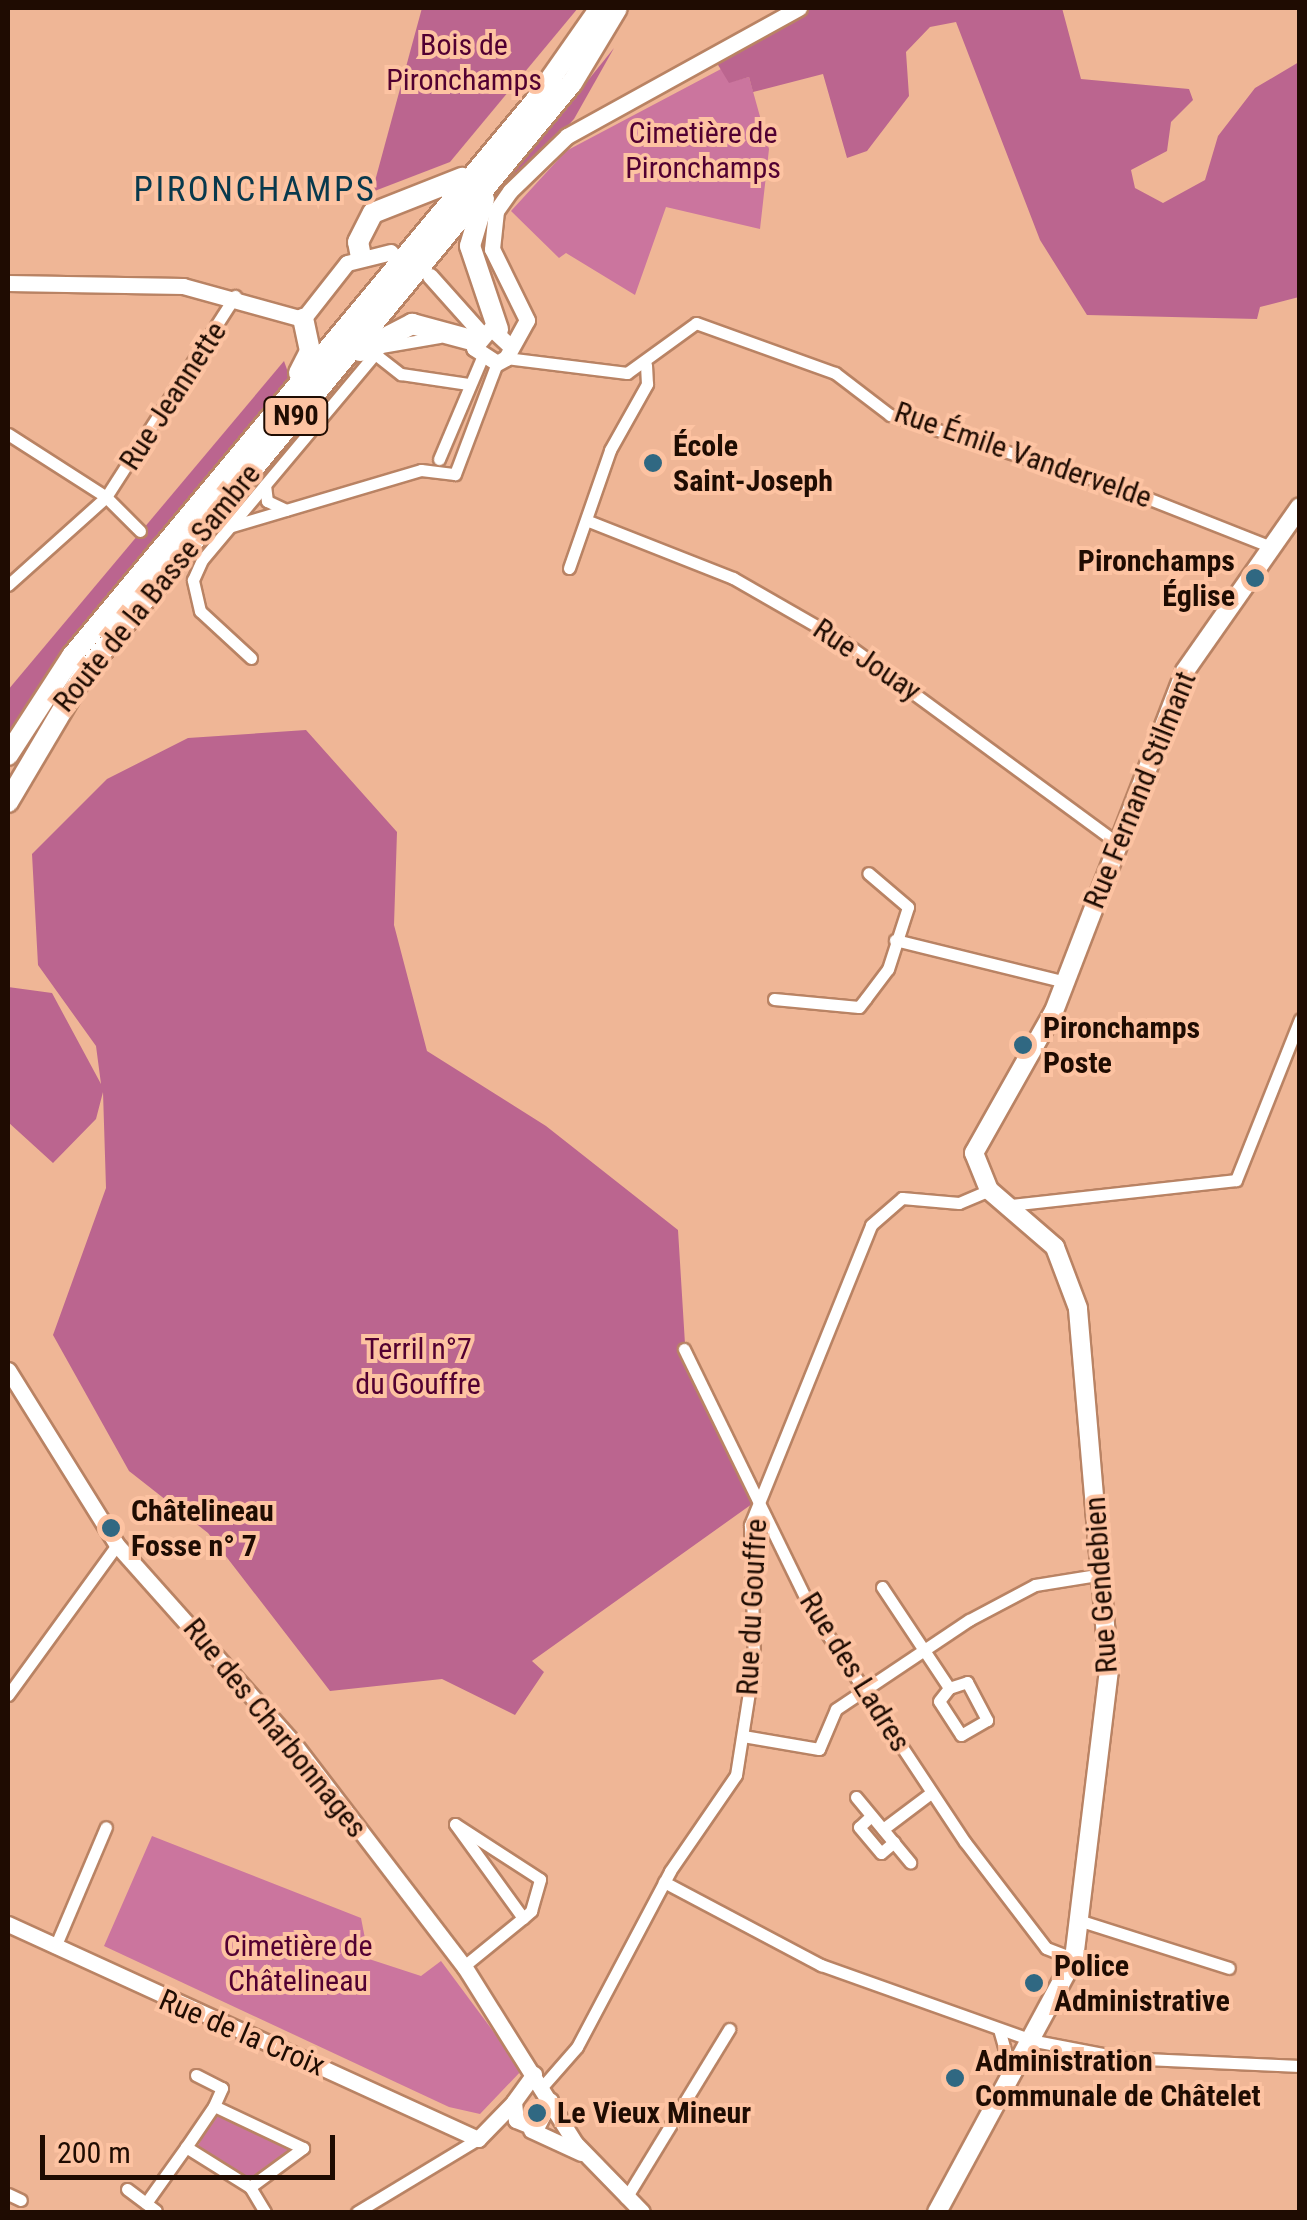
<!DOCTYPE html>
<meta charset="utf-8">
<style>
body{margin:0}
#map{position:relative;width:1307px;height:2220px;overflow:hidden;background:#efb696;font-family:"Roboto Condensed",sans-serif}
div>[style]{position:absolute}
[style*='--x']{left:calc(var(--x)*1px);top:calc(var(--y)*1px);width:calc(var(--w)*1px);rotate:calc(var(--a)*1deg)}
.green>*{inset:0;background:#cb759e}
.forest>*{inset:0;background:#bb658f}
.roads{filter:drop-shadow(2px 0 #b98364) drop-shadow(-2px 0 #b98364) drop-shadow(0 2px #b98364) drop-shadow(0 -2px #b98364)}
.minor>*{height:11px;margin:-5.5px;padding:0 5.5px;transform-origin:5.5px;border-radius:5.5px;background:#fff}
.tertiary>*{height:15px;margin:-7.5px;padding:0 7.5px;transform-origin:7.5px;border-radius:7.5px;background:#fff}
.secondary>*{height:18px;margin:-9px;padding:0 9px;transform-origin:9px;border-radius:9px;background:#fff}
.trunk>*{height:20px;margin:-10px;padding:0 10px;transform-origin:10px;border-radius:10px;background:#fff}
.dots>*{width:28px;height:28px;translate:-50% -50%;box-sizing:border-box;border:5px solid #fdc3a2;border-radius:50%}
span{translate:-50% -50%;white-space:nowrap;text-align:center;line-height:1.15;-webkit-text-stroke:8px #fdc3a2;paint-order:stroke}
.shield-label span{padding:2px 8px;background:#fdc3a2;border:2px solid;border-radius:8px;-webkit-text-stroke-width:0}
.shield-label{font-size:28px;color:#1f0c02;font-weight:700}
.park-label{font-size:30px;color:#520032}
.street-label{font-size:30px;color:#1f0c02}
.poi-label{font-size:30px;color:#1f0c02;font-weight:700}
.left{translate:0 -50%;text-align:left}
.right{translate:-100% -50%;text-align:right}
.quarter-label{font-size:35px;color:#08394d;letter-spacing:2.5px}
.frame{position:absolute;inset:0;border:10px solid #1f0c02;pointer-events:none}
.scale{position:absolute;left:40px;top:2135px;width:295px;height:45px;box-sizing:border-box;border:5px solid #1f0c02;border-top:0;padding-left:12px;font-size:30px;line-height:35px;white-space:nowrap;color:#1f0c02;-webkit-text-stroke:8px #fdc3a2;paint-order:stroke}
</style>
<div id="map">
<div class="green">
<div style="clip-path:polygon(721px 69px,730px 82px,749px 77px,769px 149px,760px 229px,666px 207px,635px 295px,566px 253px,559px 258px,511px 211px,566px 151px)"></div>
<div style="clip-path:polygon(152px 1836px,361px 1918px,369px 1959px,421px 1976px,441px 1961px,522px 2070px,480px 2114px,449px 2107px,104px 1946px)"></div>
<div style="clip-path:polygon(214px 2114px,287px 2145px,290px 2155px,252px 2182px,197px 2148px)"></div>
</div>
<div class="forest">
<div style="clip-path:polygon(422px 8px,578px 8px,450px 162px,372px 192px)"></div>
<div style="clip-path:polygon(808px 8px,1062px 8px,1081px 79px,1189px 89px,1193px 100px,1171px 122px,1167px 151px,1131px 170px,1135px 188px,1163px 203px,1205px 180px,1218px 136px,1255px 88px,1299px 62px,1299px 297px,1260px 307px,1257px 319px,1087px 315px,1040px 240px,956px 22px,930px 27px,906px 52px,909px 96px,867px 151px,847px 158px,823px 74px,753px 92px,749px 77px,729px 83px,715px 60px)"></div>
<div style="clip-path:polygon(614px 48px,574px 119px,491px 210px,491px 201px)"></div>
<div style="clip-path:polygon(284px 361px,290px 378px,8px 734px,8px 690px)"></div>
<div style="clip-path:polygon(306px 730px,397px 832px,394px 925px,427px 1051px,546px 1126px,678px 1230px,685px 1344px,752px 1504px,532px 1661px,544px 1672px,515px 1715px,442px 1679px,330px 1691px,208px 1533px,129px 1471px,53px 1335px,106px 1188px,103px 1092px,96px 1119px,53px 1163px,8px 1122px,8px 987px,52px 993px,101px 1084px,96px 1046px,38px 965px,32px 854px,107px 779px,188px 738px)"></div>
</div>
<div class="roads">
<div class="minor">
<div style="--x:375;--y:354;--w:33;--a:38"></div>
<div style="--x:401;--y:374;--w:68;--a:8.5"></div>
<div style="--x:506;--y:358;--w:122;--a:7.1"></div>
<div style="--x:627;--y:373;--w:85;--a:-35.9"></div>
<div style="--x:696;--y:323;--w:148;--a:19.8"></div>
<div style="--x:835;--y:373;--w:69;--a:37.4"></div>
<div style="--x:890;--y:415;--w:240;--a:17.5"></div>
<div style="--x:1119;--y:487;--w:163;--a:21.5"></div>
<div style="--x:8;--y:434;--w:117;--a:32.7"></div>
<div style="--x:106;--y:497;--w:48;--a:45"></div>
<div style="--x:439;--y:459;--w:108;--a:-67"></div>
<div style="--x:265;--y:485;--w:16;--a:83"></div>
<div style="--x:267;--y:501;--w:21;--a:25"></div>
<div style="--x:591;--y:522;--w:153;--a:21.5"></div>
<div style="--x:733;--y:578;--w:125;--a:29.9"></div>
<div style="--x:841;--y:640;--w:343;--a:36.3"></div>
<div style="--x:232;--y:526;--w:197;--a:-16.5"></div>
<div style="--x:421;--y:470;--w:34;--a:7"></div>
<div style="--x:455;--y:474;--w:119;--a:-69.3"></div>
<div style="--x:569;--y:568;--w:125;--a:-70.8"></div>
<div style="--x:610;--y:450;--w:76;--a:-60.7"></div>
<div style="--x:647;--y:384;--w:19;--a:-93"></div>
<div style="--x:8;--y:585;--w:132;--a:-41.9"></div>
<div style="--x:106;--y:497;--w:239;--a:-57.3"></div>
<div style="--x:251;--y:658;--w:69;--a:-137.3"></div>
<div style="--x:200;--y:611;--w:32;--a:-103"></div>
<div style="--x:193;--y:580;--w:22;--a:-66"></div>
<div style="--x:202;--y:560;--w:278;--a:-50"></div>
<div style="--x:381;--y:347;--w:59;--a:-9.8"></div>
<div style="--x:895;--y:940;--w:176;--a:13.8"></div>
<div style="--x:774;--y:999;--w:85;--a:5.4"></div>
<div style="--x:859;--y:1007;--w:11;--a:-52"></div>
<div style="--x:866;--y:998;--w:36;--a:-53"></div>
<div style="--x:888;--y:969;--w:65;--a:-72.1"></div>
<div style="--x:908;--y:907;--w:52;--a:-139.6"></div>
<div style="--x:1010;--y:1205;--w:227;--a:-6.3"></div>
<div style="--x:1236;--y:1180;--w:173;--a:-68.3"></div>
<div style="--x:684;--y:1349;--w:292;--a:64"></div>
<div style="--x:812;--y:1611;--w:277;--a:56.5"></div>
<div style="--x:965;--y:1842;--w:133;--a:52.6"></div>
<div style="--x:1046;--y:1948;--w:30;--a:21"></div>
<div style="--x:882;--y:1587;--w:121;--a:56.4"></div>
<div style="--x:949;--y:1688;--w:19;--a:-18"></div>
<div style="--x:967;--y:1682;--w:43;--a:62.2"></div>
<div style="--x:987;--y:1720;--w:30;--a:150"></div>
<div style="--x:961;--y:1735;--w:40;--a:-122.9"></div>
<div style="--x:939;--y:1701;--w:16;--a:-52"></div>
<div style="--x:8;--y:1695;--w:185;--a:-54"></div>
<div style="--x:743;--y:1736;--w:77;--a:9.7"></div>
<div style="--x:819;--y:1749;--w:43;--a:-67"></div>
<div style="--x:836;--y:1709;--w:160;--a:-33.8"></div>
<div style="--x:969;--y:1620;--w:75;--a:-27.9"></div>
<div style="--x:1035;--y:1585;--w:69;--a:-9.2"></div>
<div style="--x:856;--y:1797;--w:85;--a:50.3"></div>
<div style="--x:871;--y:1816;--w:16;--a:137"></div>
<div style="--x:859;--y:1827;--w:34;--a:50"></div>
<div style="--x:881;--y:1853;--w:17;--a:-40"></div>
<div style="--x:883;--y:1829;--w:60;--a:-36.9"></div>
<div style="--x:664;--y:1882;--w:178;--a:27.9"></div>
<div style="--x:821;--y:1965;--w:227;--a:19.6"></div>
<div style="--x:1035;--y:2041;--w:90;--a:10.9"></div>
<div style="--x:1123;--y:2058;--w:177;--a:2.6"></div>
<div style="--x:1081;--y:1921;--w:155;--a:17.6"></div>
<div style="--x:55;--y:1947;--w:130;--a:-67"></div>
<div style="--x:464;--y:1966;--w:76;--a:-39.1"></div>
<div style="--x:523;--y:1918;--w:11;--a:-41"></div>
<div style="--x:531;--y:1911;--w:33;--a:-74"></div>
<div style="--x:540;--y:1879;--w:101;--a:-147.1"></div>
<div style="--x:455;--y:1824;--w:116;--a:54.1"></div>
<div style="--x:999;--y:2029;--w:48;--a:74.2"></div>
<div style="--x:196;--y:2075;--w:29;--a:27"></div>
<div style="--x:222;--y:2088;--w:20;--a:114"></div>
<div style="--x:542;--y:2087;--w:53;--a:-48.8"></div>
<div style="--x:577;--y:2047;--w:199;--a:-62.1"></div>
<div style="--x:670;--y:1871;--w:116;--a:-55.5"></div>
<div style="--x:736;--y:1775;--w:116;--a:-81.1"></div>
<div style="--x:754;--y:1660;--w:135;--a:-91.7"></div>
<div style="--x:750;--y:1525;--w:323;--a:-68"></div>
<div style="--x:871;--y:1225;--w:41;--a:-41.1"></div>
<div style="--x:902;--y:1198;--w:57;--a:5"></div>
<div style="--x:959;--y:1203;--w:33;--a:-23"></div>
<div style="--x:250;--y:2187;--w:66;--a:-36.3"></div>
<div style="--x:303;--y:2148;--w:98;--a:-154.7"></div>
<div style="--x:214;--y:2106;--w:50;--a:124.3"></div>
<div style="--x:186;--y:2147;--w:75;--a:32"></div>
<div style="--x:250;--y:2187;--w:29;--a:59"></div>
<div style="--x:127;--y:2189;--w:36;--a:37"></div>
<div style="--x:8;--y:2194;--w:14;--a:25"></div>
<div style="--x:626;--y:2198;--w:198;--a:-58.6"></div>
<div style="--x:146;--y:2203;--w:69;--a:-54.5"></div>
<div style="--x:357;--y:2212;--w:141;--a:-31.1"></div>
</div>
<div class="tertiary">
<div style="--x:430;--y:276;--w:76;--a:48.2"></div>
<div style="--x:8;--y:283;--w:175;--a:1"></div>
<div style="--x:183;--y:286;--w:124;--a:15.4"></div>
<div style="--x:303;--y:319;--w:71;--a:-51.8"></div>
<div style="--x:347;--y:263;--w:45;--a:-14"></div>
<div style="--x:510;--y:346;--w:26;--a:-137"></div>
<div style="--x:491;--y:328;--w:26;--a:130"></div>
<div style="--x:474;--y:348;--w:27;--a:33"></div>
<div style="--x:497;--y:363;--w:10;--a:-29"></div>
<div style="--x:506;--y:358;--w:43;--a:-61.1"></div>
<div style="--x:527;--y:320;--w:79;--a:-116.2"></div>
<div style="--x:492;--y:249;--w:38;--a:-84"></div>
<div style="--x:496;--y:211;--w:24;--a:-55"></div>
<div style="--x:510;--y:191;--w:79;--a:-44"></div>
<div style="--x:567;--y:136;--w:265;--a:-28.9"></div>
<div style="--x:8;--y:1370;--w:206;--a:58.1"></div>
<div style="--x:117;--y:1545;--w:266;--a:48.3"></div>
<div style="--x:294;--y:1744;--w:280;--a:52.6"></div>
<div style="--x:464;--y:1966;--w:209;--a:57.9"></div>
<div style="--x:575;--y:2143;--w:96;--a:45.8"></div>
<div style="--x:8;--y:1924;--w:517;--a:24.58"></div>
<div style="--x:534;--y:2074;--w:34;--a:126"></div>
<div style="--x:514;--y:2102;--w:18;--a:84"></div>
<div style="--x:516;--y:2120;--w:22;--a:22"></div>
<div style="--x:536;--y:2128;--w:31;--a:-63"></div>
<div style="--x:531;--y:2130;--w:55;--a:24.7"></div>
<div style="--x:478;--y:2139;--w:52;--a:-45.8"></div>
</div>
<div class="secondary">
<div style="--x:937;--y:2212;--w:288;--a:-61.6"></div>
<div style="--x:1074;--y:1959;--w:290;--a:-83.1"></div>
<div style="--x:1109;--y:1671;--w:364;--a:-94.9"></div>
<div style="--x:1078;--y:1308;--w:65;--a:-110.7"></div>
<div style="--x:1055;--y:1247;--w:87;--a:-139.2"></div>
<div style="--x:989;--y:1190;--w:40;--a:-112"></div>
<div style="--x:974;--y:1153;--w:163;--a:-60.6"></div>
<div style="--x:1054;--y:1011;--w:364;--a:-68.9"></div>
<div style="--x:1185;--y:671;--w:200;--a:-55"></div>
</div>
<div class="trunk">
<div style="--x:484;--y:199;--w:49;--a:106.6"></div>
<div style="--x:470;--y:246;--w:88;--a:71.4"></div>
<div style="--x:361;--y:257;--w:15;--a:-101"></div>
<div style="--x:358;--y:242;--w:33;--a:-63"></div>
<div style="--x:373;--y:213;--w:96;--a:-21.5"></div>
<div style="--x:360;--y:351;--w:59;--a:-27.4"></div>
<div style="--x:412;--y:324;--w:65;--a:15.1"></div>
<div style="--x:299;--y:373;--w:25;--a:-63"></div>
<div style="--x:310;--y:351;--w:33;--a:-102"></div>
<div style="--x:8;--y:755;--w:118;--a:-57.1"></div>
<div style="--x:72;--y:656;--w:723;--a:-50.16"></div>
<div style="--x:535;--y:101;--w:113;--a:-55"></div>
<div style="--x:8;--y:802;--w:151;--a:-59.4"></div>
<div style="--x:85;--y:672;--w:764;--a:-50.42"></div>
<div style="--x:572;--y:83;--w:87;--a:-59"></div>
</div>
</div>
<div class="dots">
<div style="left:653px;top:463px;background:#306882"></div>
<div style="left:1255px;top:578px;background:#306882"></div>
<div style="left:1023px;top:1045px;background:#306882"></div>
<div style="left:111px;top:1528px;background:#306882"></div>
<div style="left:1034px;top:1983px;background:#306882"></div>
<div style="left:955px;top:2078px;background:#306882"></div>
<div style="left:537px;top:2113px;background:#306882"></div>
</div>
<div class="shield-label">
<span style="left:296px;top:416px">N90</span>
</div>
<div class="park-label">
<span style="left:464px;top:62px">Bois de<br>Pironchamps</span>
<span style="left:703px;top:150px">Cimetière de<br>Pironchamps</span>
<span style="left:418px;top:1366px">Terril n°7<br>du Gouffre</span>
<span style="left:298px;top:1963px">Cimetière de<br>Châtelineau</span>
</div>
<div class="street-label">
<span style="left:173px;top:396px;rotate:-57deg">Rue Jeannette</span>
<span style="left:1023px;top:455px;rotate:19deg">Rue Émile Vandervelde</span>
<span style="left:157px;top:588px;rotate:-51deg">Route de la Basse Sambre</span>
<span style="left:867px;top:660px;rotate:34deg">Rue Jouay</span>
<span style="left:1140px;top:790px;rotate:-68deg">Rue Fernand Stilmant</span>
<span style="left:1101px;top:1585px;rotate:-94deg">Rue Gendebien</span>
<span style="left:752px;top:1607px;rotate:-87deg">Rue du Gouffre</span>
<span style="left:855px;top:1672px;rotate:58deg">Rue des Ladres</span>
<span style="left:275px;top:1728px;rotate:51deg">Rue des Charbonnages</span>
<span style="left:242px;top:2033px;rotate:23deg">Rue de la Croix</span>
</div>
<div class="poi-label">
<span class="left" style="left:673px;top:463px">École<br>Saint-Joseph</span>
<span class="right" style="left:1235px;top:578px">Pironchamps<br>Église</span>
<span class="left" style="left:1043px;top:1045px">Pironchamps<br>Poste</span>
<span class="left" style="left:131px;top:1528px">Châtelineau<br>Fosse n° 7</span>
<span class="left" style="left:1054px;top:1983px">Police<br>Administrative</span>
<span class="left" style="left:975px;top:2078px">Administration<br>Communale de Châtelet</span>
<span class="left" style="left:557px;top:2113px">Le Vieux Mineur</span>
</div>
<div class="quarter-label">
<span style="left:255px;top:190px">PIRONCHAMPS</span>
</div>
<div class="frame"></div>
<div class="scale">200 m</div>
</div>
